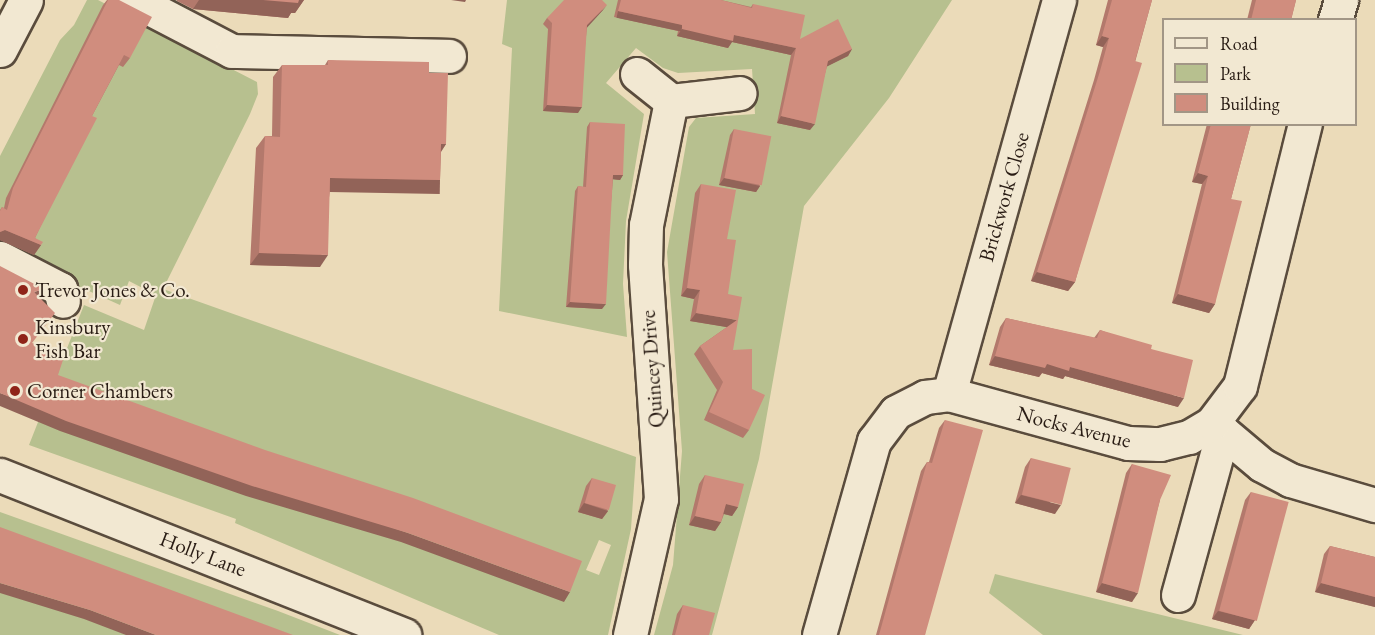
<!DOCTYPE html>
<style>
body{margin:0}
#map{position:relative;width:1375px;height:635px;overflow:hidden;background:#ebdbb9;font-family:"EB Garamond",serif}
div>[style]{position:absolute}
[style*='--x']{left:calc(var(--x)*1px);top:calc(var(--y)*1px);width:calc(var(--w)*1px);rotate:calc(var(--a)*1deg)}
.green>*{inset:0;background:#b7c08f}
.roads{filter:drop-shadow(2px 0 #5a4c3d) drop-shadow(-2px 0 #5a4c3d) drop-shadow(0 2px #5a4c3d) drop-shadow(0 -2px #5a4c3d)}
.minor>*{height:33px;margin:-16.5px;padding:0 16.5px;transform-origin:16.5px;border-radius:16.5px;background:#f2e8d2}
.wall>*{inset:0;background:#b3796c}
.shaded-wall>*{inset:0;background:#926358;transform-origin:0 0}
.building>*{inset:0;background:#d08d7e;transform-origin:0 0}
.dots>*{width:16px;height:16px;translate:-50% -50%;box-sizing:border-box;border:3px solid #f2e8d2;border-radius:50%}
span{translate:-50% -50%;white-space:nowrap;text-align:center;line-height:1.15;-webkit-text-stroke:4.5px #f2e8d2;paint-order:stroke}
.street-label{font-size:21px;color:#291c14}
.poi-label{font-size:21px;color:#291c14}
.left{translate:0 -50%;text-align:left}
.legend{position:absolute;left:1162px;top:18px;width:195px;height:108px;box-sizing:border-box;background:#f2e8d2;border:2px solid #a29686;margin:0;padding:8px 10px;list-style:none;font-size:18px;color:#291c14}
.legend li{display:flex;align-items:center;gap:12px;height:30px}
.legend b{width:30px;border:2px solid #a29686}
</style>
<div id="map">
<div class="green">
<div style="clip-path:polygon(evenodd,87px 0,98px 0,257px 82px,258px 94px,250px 114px,163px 289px,636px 457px,631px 529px,608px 635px,499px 635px,235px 523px,236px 519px,29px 445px,84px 305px,144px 330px,156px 295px,129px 281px,120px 305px,0 251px,0 156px,60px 40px,74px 25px,87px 0,599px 540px,611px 545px,599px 575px,586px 570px,599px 540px)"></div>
<div style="clip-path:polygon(507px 0,952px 0,889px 98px,804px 206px,759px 459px,712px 635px,654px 635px,673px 565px,682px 451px,667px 252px,689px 127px,696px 118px,755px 114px,752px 69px,678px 73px,663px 68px,636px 48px,606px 83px,644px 114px,626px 221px,623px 284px,627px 337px,499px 311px,512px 48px,502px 44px)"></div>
<div style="clip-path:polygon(0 512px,278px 611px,340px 635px,0 635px)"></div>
<div style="clip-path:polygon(995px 574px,1243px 635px,1043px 635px,989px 593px)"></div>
</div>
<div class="roads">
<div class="minor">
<div style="--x:134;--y:0;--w:110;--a:27.5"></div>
<div style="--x:232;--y:51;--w:217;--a:1.3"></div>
<div style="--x:1335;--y:20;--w:21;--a:-73"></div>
<div style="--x:0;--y:50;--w:56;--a:-62.5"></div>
<div style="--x:637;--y:74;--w:43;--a:38.5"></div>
<div style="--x:671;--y:101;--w:69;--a:-6.6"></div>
<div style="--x:0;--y:258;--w:68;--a:27.3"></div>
<div style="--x:60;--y:289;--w:12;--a:76"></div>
<div style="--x:949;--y:394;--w:409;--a:-74.4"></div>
<div style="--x:1212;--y:423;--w:65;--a:40"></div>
<div style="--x:1262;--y:465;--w:32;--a:28"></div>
<div style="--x:1290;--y:480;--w:89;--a:16.4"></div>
<div style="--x:0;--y:475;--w:435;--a:21.6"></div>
<div style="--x:1178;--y:595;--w:169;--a:-74.6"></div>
<div style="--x:630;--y:635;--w:139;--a:-77.2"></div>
<div style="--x:661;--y:499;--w:235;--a:-93.9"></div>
<div style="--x:645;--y:265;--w:40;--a:-88.6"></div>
<div style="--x:646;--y:225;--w:126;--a:-78.6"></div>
<div style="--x:819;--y:635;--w:202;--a:-74.2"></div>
<div style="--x:874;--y:441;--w:36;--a:-53"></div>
<div style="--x:896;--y:412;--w:33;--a:-27"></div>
<div style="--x:925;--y:397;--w:24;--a:-7"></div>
<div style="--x:949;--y:394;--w:186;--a:15.3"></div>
<div style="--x:1128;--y:443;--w:32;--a:2"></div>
<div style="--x:1160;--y:444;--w:30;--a:-14"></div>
<div style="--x:1189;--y:437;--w:27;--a:-31"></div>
<div style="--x:1212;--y:423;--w:46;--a:-52.9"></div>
<div style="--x:1240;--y:386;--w:270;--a:-76.1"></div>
</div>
</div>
<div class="wall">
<div style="clip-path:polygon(107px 0,119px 0,130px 58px,123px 67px,119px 65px,92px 116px,35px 238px,41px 245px,34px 255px,0 240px,0 210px,2px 207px,4px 208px,6px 198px,103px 5px)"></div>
<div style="clip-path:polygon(177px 0,304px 0,295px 13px,291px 13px,288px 18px,193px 9px,177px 1px)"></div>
<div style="clip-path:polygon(618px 0,721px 0,751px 7px,753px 4px,800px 39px,852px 49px,848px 56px,827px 66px,810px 130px,777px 123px,791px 55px,732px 42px,728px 48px,677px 36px,678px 31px,614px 17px)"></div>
<div style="clip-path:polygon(1108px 0,1152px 0,1075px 282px,1068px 291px,1031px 281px,1094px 80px,1103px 47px,1096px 45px)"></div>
<div style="clip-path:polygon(1252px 0,1296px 0,1291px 20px,1247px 20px)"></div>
<div style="clip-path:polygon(603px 10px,587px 27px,578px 113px,543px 111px,548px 29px,543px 24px,547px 18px)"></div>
<div style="clip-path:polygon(328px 60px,429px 73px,446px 144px,441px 152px,440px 180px,432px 192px,330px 190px,320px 267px,250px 265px,256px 148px,265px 136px,272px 136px,273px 77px,282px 65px,325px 65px)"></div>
<div style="clip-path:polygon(590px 122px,623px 175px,620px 180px,613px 179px,602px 309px,566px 307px,575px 191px,578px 186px,583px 187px,587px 127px)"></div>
<div style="clip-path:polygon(1207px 124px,1251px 124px,1231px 199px,1215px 304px,1209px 313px,1172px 303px,1202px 184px,1192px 182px)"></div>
<div style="clip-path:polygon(734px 129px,760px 186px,756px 192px,719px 185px,730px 135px)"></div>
<div style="clip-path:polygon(701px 184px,727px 239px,728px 294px,733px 350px,749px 430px,743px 438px,704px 420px,717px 390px,694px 354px,700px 346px,727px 327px,690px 321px,694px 299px,681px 296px,695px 193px)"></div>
<div style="clip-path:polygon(1006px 318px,1094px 338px,1100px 330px,1151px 349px,1178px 407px,1065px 376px,1063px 379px,1042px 373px,1039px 377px,989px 365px,1000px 327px)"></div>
<div style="clip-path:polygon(945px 420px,925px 635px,876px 635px,921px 471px,927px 462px,929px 462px,939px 428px)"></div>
<div style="clip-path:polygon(1031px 458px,1055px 514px,1015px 503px,1025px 467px)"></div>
<div style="clip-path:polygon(1132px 464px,1160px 500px,1132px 602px,1096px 592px,1126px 473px)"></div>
<div style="clip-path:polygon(705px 475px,738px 507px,732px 516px,724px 514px,721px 522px,715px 531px,689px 525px,699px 484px)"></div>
<div style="clip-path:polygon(592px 478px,608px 511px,602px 519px,578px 512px,586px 486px)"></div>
<div style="clip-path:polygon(1251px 492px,1255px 620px,1249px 629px,1212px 619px,1245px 500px)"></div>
<div style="clip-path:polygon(1330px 546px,1375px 557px,1375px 607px,1315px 592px,1324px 554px)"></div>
<div style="clip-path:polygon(683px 605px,709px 635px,672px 635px,677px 614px)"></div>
</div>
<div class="shaded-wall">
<div style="clip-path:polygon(199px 0,304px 0,295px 13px,291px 13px,288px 18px,193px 9px)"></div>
<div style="clip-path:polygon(451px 0,466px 0,465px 2px)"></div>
<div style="clip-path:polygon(607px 5px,603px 10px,584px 31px,587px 25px)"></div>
<div style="left:618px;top:11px;width:66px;height:7px;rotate:12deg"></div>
<div style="clip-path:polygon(682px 29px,734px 35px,796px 48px,791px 55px,732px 42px,728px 48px,677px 36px)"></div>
<div style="clip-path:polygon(1102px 36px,1109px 38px,1103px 47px,1096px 45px)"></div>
<div style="clip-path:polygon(852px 49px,848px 56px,824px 68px,828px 61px)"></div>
<div style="clip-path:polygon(547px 105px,582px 107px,578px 113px,543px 111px)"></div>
<div style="clip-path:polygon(781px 116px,815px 124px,810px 130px,777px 123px)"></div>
<div style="clip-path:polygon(441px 144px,446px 144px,438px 156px)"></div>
<div style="clip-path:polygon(1198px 173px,1208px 176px,1202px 184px,1192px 182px)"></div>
<div style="clip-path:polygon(613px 175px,623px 175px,620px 180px,610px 179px)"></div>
<div style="left:330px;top:178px;width:110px;height:14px;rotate:1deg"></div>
<div style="clip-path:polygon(724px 178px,760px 186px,756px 192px,719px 185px)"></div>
<div style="clip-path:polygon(5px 230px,41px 245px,34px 255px,0 240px,0 232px)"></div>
<div style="clip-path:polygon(259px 253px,328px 255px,320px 267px,250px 265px)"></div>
<div style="clip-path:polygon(1037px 272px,1075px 282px,1068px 291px,1031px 281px)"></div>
<div style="clip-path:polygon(687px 288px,700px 290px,694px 299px,681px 296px)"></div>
<div style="clip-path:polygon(44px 289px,38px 299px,34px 292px)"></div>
<div style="clip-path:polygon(1178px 294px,1215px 304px,1209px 313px,1172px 303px)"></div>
<div style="clip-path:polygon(570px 302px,606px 304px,602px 309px,566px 307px)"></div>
<div style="clip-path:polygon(696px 313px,737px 320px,732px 328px,690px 321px)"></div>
<div style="clip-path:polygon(995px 356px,1070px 367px,1184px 398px,1178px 407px,1065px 376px,1063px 379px,1042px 373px,1039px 377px,989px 365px)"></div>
<div style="clip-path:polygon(0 393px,408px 533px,570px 592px,564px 602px,401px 542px,246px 496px,60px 431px,0 406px)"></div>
<div style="clip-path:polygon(1021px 495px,1061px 505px,1055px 514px,1015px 503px)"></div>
<div style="clip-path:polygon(584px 503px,608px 511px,602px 519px,578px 512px)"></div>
<div style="clip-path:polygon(726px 504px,738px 507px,732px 516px,720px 513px)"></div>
<div style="clip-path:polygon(695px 516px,721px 522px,715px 531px,689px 525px)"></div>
<div style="clip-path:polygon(0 583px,90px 610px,156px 635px,126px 635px,84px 619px,0 593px)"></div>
<div style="clip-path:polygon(1102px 583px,1138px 593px,1132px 602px,1096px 592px)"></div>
<div style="clip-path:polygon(1321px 583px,1375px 597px,1375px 607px,1315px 592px)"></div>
<div style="clip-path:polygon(1218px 611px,1255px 620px,1249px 629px,1212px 619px)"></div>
</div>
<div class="building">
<div style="clip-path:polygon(108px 0,119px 0,152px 17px,130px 58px,124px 55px,92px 116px,97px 118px,35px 238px,43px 242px,41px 245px,5px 230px,0 232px,0 211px,2px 207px,7px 210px,13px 188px)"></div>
<div style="clip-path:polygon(263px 0,299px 0,298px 3px)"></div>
<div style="clip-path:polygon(564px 0,602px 0,607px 5px,587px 25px,582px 107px,547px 105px,552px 23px,547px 18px)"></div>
<div style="clip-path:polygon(621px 0,721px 0,752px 8px,753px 4px,805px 15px,800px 39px,838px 19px,852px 49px,828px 61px,815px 124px,781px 116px,796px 48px,734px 35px,733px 41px,682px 29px,682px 25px,618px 11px)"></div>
<div style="clip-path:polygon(1112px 0,1152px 0,1135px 61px,1142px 63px,1075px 282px,1037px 272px,1100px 71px,1109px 38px,1102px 36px)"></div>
<div style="clip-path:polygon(1256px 0,1296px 0,1291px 20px,1251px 20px)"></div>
<div style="clip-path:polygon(328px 60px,429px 62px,429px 73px,448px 73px,446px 144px,441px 144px,440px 180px,330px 178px,328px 255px,259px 253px,265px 136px,280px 137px,282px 65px,328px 65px)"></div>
<div style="clip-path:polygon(590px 122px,625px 124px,623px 175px,613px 175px,606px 304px,570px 302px,578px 186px,586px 187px)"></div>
<div style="clip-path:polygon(1211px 124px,1251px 124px,1231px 199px,1242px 201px,1215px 304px,1178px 294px,1208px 176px,1198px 173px)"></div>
<div style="left:734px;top:129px;width:38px;height:50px;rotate:11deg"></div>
<div style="clip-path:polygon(701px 184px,736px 190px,727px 239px,736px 240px,728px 294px,742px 297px,733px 350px,752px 349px,752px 389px,765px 395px,749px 430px,709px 412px,723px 382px,700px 346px,737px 320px,696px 313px,700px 290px,687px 288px)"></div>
<div style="clip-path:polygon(0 266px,44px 289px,34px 292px,55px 313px,32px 343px,65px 354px,58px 375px,265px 450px,413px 498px,582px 561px,570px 592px,408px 533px,252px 486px,66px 421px,0 393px)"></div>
<div style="clip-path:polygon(1006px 318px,1097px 338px,1100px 330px,1152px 345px,1151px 349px,1193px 360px,1184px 398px,1070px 367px,1069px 371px,1047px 364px,1045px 368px,995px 356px)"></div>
<div style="clip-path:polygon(945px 420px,983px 430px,925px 635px,879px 635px,927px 462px,932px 463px)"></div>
<div style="left:1031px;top:458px;width:41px;height:38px;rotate:14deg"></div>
<div style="clip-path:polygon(1132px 464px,1171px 475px,1160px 500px,1138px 593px,1102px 583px)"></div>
<div style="clip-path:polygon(705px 475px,744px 484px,738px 507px,726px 504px,721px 522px,695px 516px)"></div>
<div style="left:592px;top:478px;width:25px;height:26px;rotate:16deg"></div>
<div style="left:1251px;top:492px;width:39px;height:123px;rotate:15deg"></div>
<div style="clip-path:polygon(0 527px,293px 635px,156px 635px,90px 610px,0 583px)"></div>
<div style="clip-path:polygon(1330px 546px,1375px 557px,1375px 597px,1321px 583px)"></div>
<div style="clip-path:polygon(683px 605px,715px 613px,709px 635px,675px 635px)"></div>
</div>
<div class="dots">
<div style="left:23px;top:290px;background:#8f2418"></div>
<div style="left:23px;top:339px;background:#8f2418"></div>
<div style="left:15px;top:391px;background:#8f2418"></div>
</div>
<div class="street-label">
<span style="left:1004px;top:197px;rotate:-74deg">Brickwork Close</span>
<span style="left:652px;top:369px;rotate:-94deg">Quincey Drive</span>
<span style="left:1074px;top:427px;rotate:14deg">Nocks Avenue</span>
<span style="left:203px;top:554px;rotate:21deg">Holly Lane</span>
</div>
<div class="poi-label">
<span class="left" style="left:35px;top:290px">Trevor Jones &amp; Co.</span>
<span class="left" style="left:35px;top:339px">Kinsbury<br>Fish Bar</span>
<span class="left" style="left:27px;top:391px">Corner Chambers</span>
</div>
<ul class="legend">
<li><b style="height:8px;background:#f2e8d2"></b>Road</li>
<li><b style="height:16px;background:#b7c08f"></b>Park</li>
<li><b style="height:16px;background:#d08d7e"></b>Building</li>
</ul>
</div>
